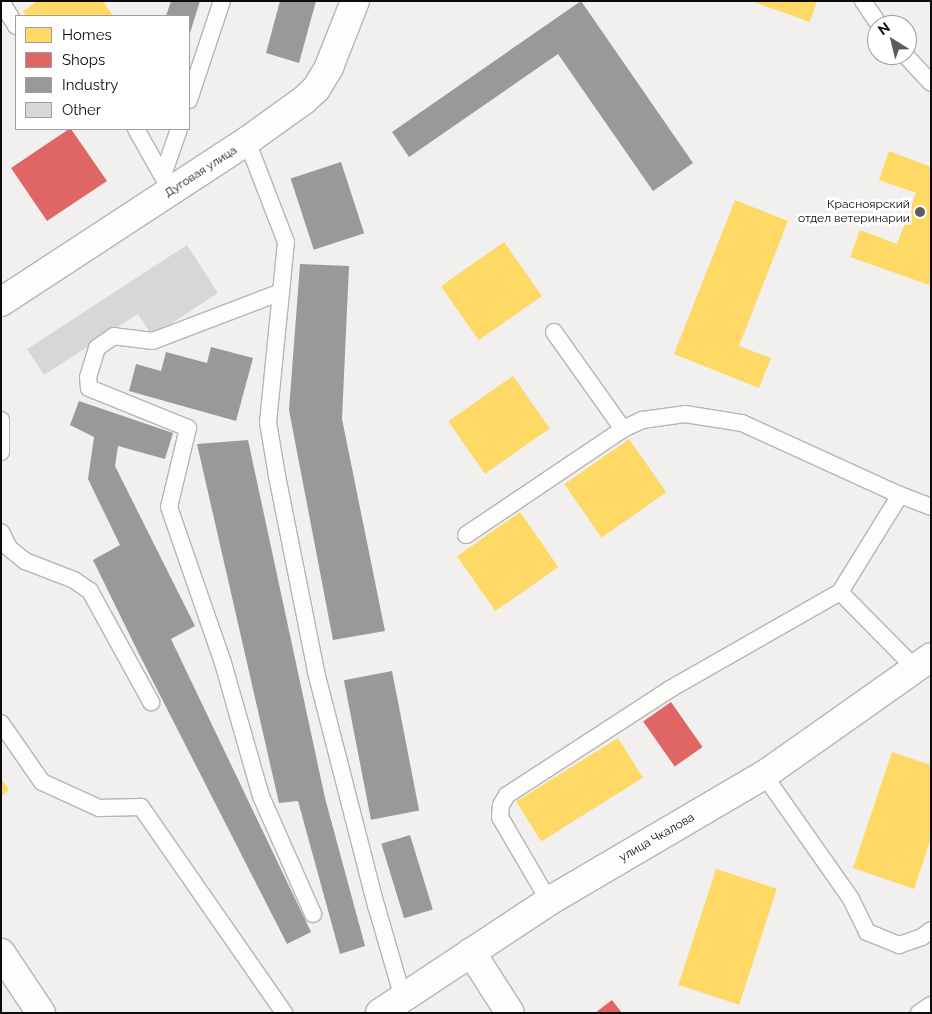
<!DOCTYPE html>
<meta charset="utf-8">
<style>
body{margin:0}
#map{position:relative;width:932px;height:1014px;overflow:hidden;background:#f2f0ee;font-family:Raleway,sans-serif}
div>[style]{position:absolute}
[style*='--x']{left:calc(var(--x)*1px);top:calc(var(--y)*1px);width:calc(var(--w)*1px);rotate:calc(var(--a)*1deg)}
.homes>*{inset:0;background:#ffd966;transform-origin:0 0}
.shops>*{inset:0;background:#e06666;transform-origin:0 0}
.industry>*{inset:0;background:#999;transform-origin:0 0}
.building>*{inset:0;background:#d9d7d6}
.roads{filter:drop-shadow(1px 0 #b6b5b3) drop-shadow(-1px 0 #b6b5b3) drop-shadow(0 1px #b6b5b3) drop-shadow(0 -1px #b6b5b3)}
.lane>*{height:16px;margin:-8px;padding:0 8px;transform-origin:8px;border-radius:8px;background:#fdfdfc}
.street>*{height:28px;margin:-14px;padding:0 14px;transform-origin:14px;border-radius:14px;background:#fdfdfc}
.secondary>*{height:28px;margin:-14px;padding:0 14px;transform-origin:14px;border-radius:14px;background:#fdfdfc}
.dots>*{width:14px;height:14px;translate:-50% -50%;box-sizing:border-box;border:2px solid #fff;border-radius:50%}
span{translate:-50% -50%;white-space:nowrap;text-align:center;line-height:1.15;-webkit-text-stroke:5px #fff;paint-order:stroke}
.street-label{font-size:12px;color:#0d0c0a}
.poi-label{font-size:12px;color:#0d0c0a}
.right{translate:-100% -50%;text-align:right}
.frame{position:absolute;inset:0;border:2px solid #0d0c0a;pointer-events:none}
.legend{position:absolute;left:15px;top:15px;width:175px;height:115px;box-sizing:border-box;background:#fff;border:1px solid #9e9e9d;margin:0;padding:6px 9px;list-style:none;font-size:15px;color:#0d0c0a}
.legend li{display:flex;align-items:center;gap:10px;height:25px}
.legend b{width:25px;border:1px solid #9e9e9d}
.north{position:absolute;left:867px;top:15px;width:50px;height:50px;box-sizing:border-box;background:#fff;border:1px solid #9e9e9d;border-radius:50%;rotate:324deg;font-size:14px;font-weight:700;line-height:20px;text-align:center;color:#0d0c0a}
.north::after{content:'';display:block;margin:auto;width:18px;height:22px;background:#5d5c5a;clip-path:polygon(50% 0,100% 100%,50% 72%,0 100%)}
</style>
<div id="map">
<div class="homes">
<div style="clip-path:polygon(38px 1px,103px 1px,113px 16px,26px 16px,23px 11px)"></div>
<div style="clip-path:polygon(751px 1px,817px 1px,810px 22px)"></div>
<div style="clip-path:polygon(889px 151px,931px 167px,931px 279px,929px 285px,850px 257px,860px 230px,897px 244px,916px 193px,879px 180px)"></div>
<div style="clip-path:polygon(735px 200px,788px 221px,739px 346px,771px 358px,759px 388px,674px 354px)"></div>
<div style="left:504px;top:242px;width:66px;height:77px;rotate:55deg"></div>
<div style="left:513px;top:376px;width:64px;height:79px;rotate:55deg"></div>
<div style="left:629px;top:439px;width:65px;height:79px;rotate:55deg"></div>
<div style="left:520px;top:512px;width:67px;height:77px;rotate:55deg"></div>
<div style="left:618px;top:738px;width:47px;height:120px;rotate:58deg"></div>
<div style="clip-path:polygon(892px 752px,931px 765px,931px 838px,914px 889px,853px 868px)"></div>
<div style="clip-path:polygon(1px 778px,9px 790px,1px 796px)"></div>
<div style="left:716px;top:869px;width:64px;height:122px;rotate:18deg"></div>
</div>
<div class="shops">
<div style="clip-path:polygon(69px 129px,71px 129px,107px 181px,47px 221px,11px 168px)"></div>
<div style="left:671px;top:702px;width:55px;height:34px;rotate:55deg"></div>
<div style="clip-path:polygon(612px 1000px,622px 1013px,595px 1013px)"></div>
</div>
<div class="industry">
<div style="clip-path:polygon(171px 1px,200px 1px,189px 36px,189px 16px,166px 16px)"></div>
<div style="clip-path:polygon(280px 1px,316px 1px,299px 63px,266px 53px)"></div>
<div style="clip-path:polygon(581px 1px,693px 163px,653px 191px,558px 54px,409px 157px,392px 132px)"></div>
<div style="left:341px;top:162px;width:75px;height:53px;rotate:72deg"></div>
<div style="clip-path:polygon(300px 264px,349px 266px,342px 419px,385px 631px,333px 640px,289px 410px)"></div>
<div style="clip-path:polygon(211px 347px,253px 358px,236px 421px,129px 391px,136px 364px,161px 371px,166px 352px,207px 363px)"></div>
<div style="clip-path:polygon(79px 401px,173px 433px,165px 459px,118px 446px,115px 466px,195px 626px,171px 639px,311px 932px,287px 944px,140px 656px,93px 560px,120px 545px,88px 479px,94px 437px,70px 425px)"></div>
<div style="clip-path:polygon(248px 440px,325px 798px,365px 946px,340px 954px,298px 801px,279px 803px,197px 444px)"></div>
<div style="left:392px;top:671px;width:142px;height:49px;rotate:79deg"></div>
<div style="left:410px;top:835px;width:78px;height:30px;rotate:73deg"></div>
</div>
<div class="building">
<div style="clip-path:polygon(187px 245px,218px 293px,152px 336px,138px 314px,44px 375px,27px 349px)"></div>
</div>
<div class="roads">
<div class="lane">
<div style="--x:1;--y:1;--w:29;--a:59"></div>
<div style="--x:863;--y:1;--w:29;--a:56"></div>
<div style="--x:905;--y:55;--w:38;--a:47"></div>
<div style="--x:189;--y:100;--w:104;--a:-71.6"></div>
<div style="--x:136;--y:129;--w:71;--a:60.6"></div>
<div style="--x:247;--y:141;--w:108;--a:68.9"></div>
<div style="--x:286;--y:242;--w:181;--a:95.7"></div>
<div style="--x:268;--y:422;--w:55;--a:80.5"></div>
<div style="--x:277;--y:476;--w:200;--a:78.7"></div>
<div style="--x:316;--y:672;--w:241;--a:75.6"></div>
<div style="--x:376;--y:905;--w:97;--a:73.8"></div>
<div style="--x:163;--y:175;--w:49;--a:-70.8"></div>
<div style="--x:281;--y:292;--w:137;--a:159.1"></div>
<div style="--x:153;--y:341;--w:39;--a:-173"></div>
<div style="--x:114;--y:336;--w:21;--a:145"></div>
<div style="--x:97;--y:348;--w:30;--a:107"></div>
<div style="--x:88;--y:377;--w:11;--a:85"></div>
<div style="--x:89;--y:388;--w:107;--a:22"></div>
<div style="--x:188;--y:428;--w:81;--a:103.5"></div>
<div style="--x:169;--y:507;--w:165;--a:70.9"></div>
<div style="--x:223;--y:663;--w:138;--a:74.1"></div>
<div style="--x:261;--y:796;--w:129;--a:66.2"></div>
<div style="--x:554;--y:332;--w:119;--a:54.6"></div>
<div style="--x:1;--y:420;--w:32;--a:90"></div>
<div style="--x:900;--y:495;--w:114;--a:121.7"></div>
<div style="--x:840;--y:592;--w:107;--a:45.4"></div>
<div style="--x:1;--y:532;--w:18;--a:63"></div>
<div style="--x:9;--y:548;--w:21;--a:39"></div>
<div style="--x:25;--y:561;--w:53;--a:21.2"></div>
<div style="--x:74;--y:580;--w:19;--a:35"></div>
<div style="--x:90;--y:591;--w:127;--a:61.2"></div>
<div style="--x:466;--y:535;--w:189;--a:-34"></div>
<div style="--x:623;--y:429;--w:21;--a:-25"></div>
<div style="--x:642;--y:420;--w:43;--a:-7.9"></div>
<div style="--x:685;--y:414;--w:58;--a:9"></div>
<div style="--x:742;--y:423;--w:174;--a:24.5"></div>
<div style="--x:900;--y:495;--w:33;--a:21"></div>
<div style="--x:1;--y:723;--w:72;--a:55.2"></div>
<div style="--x:42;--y:782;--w:63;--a:24.5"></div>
<div style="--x:99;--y:808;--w:42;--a:-1.4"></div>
<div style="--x:141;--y:807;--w:251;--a:55.2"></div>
<div style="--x:764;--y:775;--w:151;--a:54.9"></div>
<div style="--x:851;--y:899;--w:37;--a:64"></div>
<div style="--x:867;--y:932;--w:35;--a:22"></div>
<div style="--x:899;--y:945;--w:24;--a:-19"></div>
<div style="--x:922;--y:937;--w:11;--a:-38"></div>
<div style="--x:549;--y:901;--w:97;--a:-120.3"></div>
<div style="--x:500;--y:817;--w:12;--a:-85"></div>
<div style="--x:501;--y:805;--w:12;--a:-59"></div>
<div style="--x:507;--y:795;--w:194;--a:-33"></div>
<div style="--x:670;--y:689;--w:196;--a:-29.7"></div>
<div style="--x:919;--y:1013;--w:14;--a:-34"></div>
</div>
<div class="street">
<div style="--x:1;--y:953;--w:72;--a:56.3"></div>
</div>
<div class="secondary">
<div style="--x:1;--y:302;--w:294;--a:-33.2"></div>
<div style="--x:247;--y:141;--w:70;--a:-35.7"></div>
<div style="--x:304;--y:100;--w:16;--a:-43"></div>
<div style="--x:316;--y:89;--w:26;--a:-59"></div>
<div style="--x:329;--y:67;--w:71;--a:-68.5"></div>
<div style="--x:471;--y:952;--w:72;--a:57.4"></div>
<div style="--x:380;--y:1013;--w:203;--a:-33.5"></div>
<div style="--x:549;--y:901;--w:249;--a:-30.4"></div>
<div style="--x:764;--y:775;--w:204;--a:-35.2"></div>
</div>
</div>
<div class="dots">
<div style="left:920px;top:212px;background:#5d5c5a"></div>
</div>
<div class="street-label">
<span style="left:201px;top:172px;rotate:-33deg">Дуговая улица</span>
<span style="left:657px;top:838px;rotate:-30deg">улица Чкалова</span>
</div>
<div class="poi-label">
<span class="right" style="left:910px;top:212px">Красноярский<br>отдел ветеринарии</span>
</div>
<div class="frame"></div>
<ul class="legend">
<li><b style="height:14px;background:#ffd966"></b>Homes</li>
<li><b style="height:14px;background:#e06666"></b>Shops</li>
<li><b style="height:14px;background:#999"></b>Industry</li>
<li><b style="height:14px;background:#d9d7d6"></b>Other</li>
</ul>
<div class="north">N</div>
</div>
